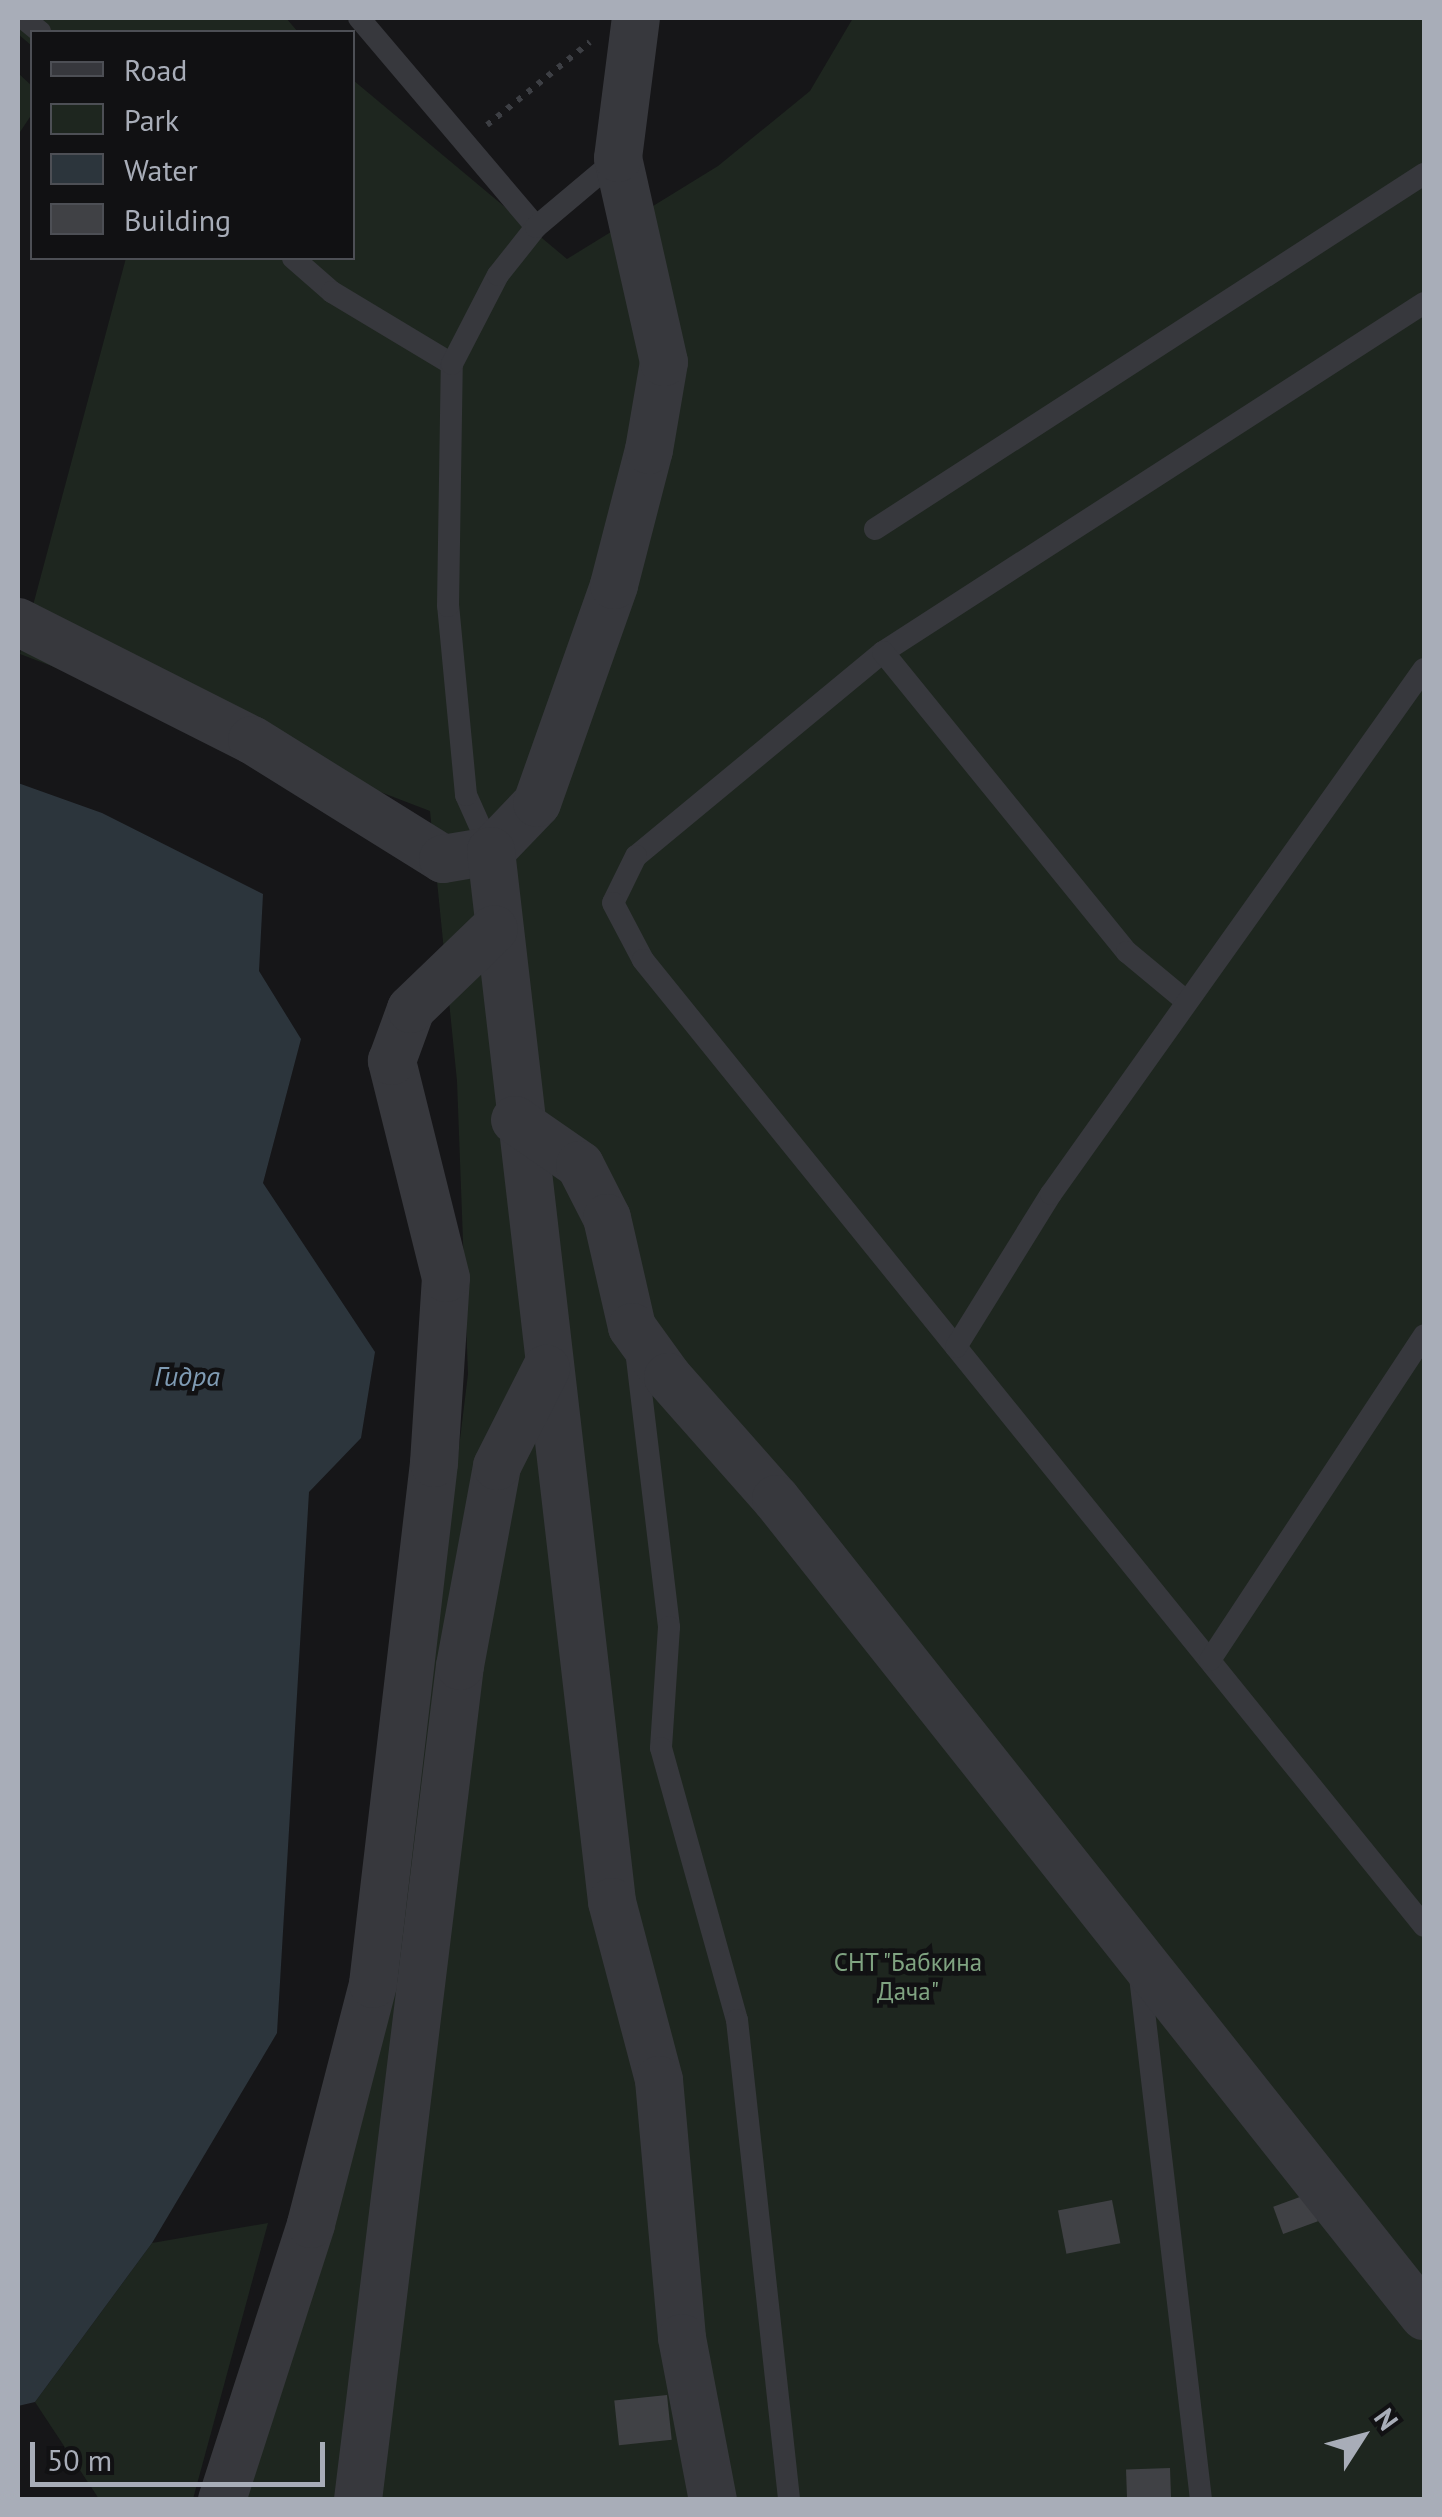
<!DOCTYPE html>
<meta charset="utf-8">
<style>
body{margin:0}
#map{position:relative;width:1442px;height:2517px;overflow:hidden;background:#161618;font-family:"PT Sans",sans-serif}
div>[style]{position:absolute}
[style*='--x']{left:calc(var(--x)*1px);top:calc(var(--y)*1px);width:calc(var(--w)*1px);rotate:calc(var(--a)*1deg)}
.green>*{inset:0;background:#1e261f}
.water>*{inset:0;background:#2c353c}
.building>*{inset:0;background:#404145;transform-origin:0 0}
.path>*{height:6px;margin-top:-3px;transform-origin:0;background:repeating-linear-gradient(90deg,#3d3f44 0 5px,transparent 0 13px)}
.service>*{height:22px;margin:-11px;padding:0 11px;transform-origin:11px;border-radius:11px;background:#37383d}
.minor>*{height:48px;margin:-24px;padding:0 24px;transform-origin:24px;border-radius:24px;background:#37383d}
span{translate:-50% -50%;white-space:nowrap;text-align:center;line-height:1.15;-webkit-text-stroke:9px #111113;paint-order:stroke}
.park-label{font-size:25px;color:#7fa381}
.water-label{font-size:28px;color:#7f9bb3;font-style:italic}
.frame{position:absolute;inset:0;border:20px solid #a8adb8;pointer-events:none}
.legend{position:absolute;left:30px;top:30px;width:325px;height:230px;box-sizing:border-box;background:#111113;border:2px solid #4d4f55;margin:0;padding:12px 18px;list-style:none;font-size:30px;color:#a8adb8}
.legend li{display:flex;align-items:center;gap:20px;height:50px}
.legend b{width:50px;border:2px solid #4d4f55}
.north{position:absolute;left:1312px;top:2387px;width:100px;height:100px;-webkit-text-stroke:8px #111113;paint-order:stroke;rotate:54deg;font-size:28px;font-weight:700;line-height:40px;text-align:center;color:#a8adb8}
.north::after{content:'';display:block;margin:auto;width:35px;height:45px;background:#a8adb8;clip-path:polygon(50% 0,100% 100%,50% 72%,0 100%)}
.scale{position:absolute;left:30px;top:2442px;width:295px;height:45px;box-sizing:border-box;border:5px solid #a8adb8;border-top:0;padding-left:12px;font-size:30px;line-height:35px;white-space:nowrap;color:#a8adb8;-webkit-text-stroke:8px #111113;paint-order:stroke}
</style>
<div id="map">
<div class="green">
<div style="clip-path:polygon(18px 18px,286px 18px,298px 32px,32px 32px,32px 46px,18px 34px)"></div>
<div style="clip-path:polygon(853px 18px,1424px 18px,1424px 2499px,238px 2499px,435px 1642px,468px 1374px,457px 1081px,430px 811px,20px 654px,126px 258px,352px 258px,353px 80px,567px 259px,718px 166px,810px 91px)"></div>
<div style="clip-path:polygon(18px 73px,32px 86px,32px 114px,18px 135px)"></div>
<div style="clip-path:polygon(268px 2223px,193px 2499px,99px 2499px,35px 2402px,152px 2243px)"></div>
</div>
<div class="water">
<div style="clip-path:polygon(18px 783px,102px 813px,263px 894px,259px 971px,301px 1039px,263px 1183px,375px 1352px,361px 1438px,309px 1492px,277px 2033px,152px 2243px,35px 2402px,18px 2406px)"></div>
</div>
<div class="building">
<div style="left:1308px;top:2194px;width:29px;height:37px;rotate:70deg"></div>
<div style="left:1112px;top:2200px;width:44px;height:55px;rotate:79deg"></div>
<div style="left:667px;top:2395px;width:45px;height:53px;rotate:84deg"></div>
<div style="left:1170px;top:2468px;width:30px;height:44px;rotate:88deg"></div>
</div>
<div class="path">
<div style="--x:487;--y:125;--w:132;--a:-38.9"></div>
</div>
<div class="service">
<div style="--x:23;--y:18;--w:22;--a:39"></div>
<div style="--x:359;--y:18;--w:274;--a:49.7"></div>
<div style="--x:293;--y:258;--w:52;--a:41.1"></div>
<div style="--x:332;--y:292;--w:140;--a:31"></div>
<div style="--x:1424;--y:303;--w:644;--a:147.17"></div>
<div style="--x:883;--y:652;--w:320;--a:140.4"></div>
<div style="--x:636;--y:856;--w:52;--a:116.1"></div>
<div style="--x:613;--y:903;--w:64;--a:62.2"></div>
<div style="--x:643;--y:960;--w:1242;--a:51.04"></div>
<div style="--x:875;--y:529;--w:654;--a:-32.89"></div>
<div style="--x:883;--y:652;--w:387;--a:50.9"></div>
<div style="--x:1127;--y:952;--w:77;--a:39.7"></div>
<div style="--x:491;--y:851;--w:61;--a:-114.1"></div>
<div style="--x:466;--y:795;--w:190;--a:-95.4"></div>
<div style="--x:448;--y:606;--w:242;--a:-89.1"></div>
<div style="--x:452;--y:364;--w:100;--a:-62.7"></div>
<div style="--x:498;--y:275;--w:61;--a:-51.6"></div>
<div style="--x:536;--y:227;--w:107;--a:-40.1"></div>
<div style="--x:956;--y:1347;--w:180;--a:-58.2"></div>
<div style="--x:1051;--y:1194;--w:644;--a:-54.61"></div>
<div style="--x:636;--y:1350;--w:279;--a:83.2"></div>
<div style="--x:669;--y:1627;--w:121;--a:93.8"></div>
<div style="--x:661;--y:1748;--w:282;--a:74.4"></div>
<div style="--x:737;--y:2020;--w:483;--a:83.8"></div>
<div style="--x:1210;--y:1660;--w:389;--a:-56.6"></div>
<div style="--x:1139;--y:1968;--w:536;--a:83.35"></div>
</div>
<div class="minor">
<div style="--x:18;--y:622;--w:262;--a:26.8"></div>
<div style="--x:252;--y:740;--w:225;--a:31.9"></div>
<div style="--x:443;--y:859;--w:49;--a:-9.5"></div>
<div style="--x:491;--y:851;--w:66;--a:-46.2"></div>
<div style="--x:537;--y:803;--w:231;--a:-70.5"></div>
<div style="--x:614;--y:585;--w:139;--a:-75.5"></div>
<div style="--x:649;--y:450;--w:89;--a:-80.3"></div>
<div style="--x:664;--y:362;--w:209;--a:-102.7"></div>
<div style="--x:618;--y:158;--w:141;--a:-82.7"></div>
<div style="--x:491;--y:851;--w:1058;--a:83.43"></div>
<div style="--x:612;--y:1902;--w:184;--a:75.2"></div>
<div style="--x:659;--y:2080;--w:259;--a:84.9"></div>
<div style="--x:682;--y:2338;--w:165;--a:79.2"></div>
<div style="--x:515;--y:1120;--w:79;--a:34.7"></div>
<div style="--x:580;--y:1165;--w:59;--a:63"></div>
<div style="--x:607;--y:1218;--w:112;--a:77.1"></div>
<div style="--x:632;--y:1327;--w:62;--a:54.2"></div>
<div style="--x:668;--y:1377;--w:163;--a:48.5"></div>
<div style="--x:776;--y:1499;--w:1043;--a:51.58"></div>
<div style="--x:222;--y:2500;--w:290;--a:-72.1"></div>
<div style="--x:311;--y:2224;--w:248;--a:-75.5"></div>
<div style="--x:373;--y:1984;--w:525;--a:-83.32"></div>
<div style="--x:434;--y:1463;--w:185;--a:-86.3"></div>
<div style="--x:446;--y:1278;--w:224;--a:-104"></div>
<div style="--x:392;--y:1061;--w:55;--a:-69.9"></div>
<div style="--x:411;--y:1009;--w:115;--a:-43.9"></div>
<div style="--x:358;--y:2500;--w:840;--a:-83.03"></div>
<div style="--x:460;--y:1666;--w:203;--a:-79.5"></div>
<div style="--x:497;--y:1466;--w:109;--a:-63.2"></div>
</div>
<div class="park-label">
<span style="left:908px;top:1977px">СНТ "Бабкина<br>Дача"</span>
</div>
<div class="water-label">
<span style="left:187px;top:1376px">Гидра</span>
</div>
<div class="frame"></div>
<ul class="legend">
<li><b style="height:12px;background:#37383d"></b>Road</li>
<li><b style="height:28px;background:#1e261f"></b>Park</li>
<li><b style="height:28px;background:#2c353c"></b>Water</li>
<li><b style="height:28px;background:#404145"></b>Building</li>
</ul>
<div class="north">N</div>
<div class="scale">50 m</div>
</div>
